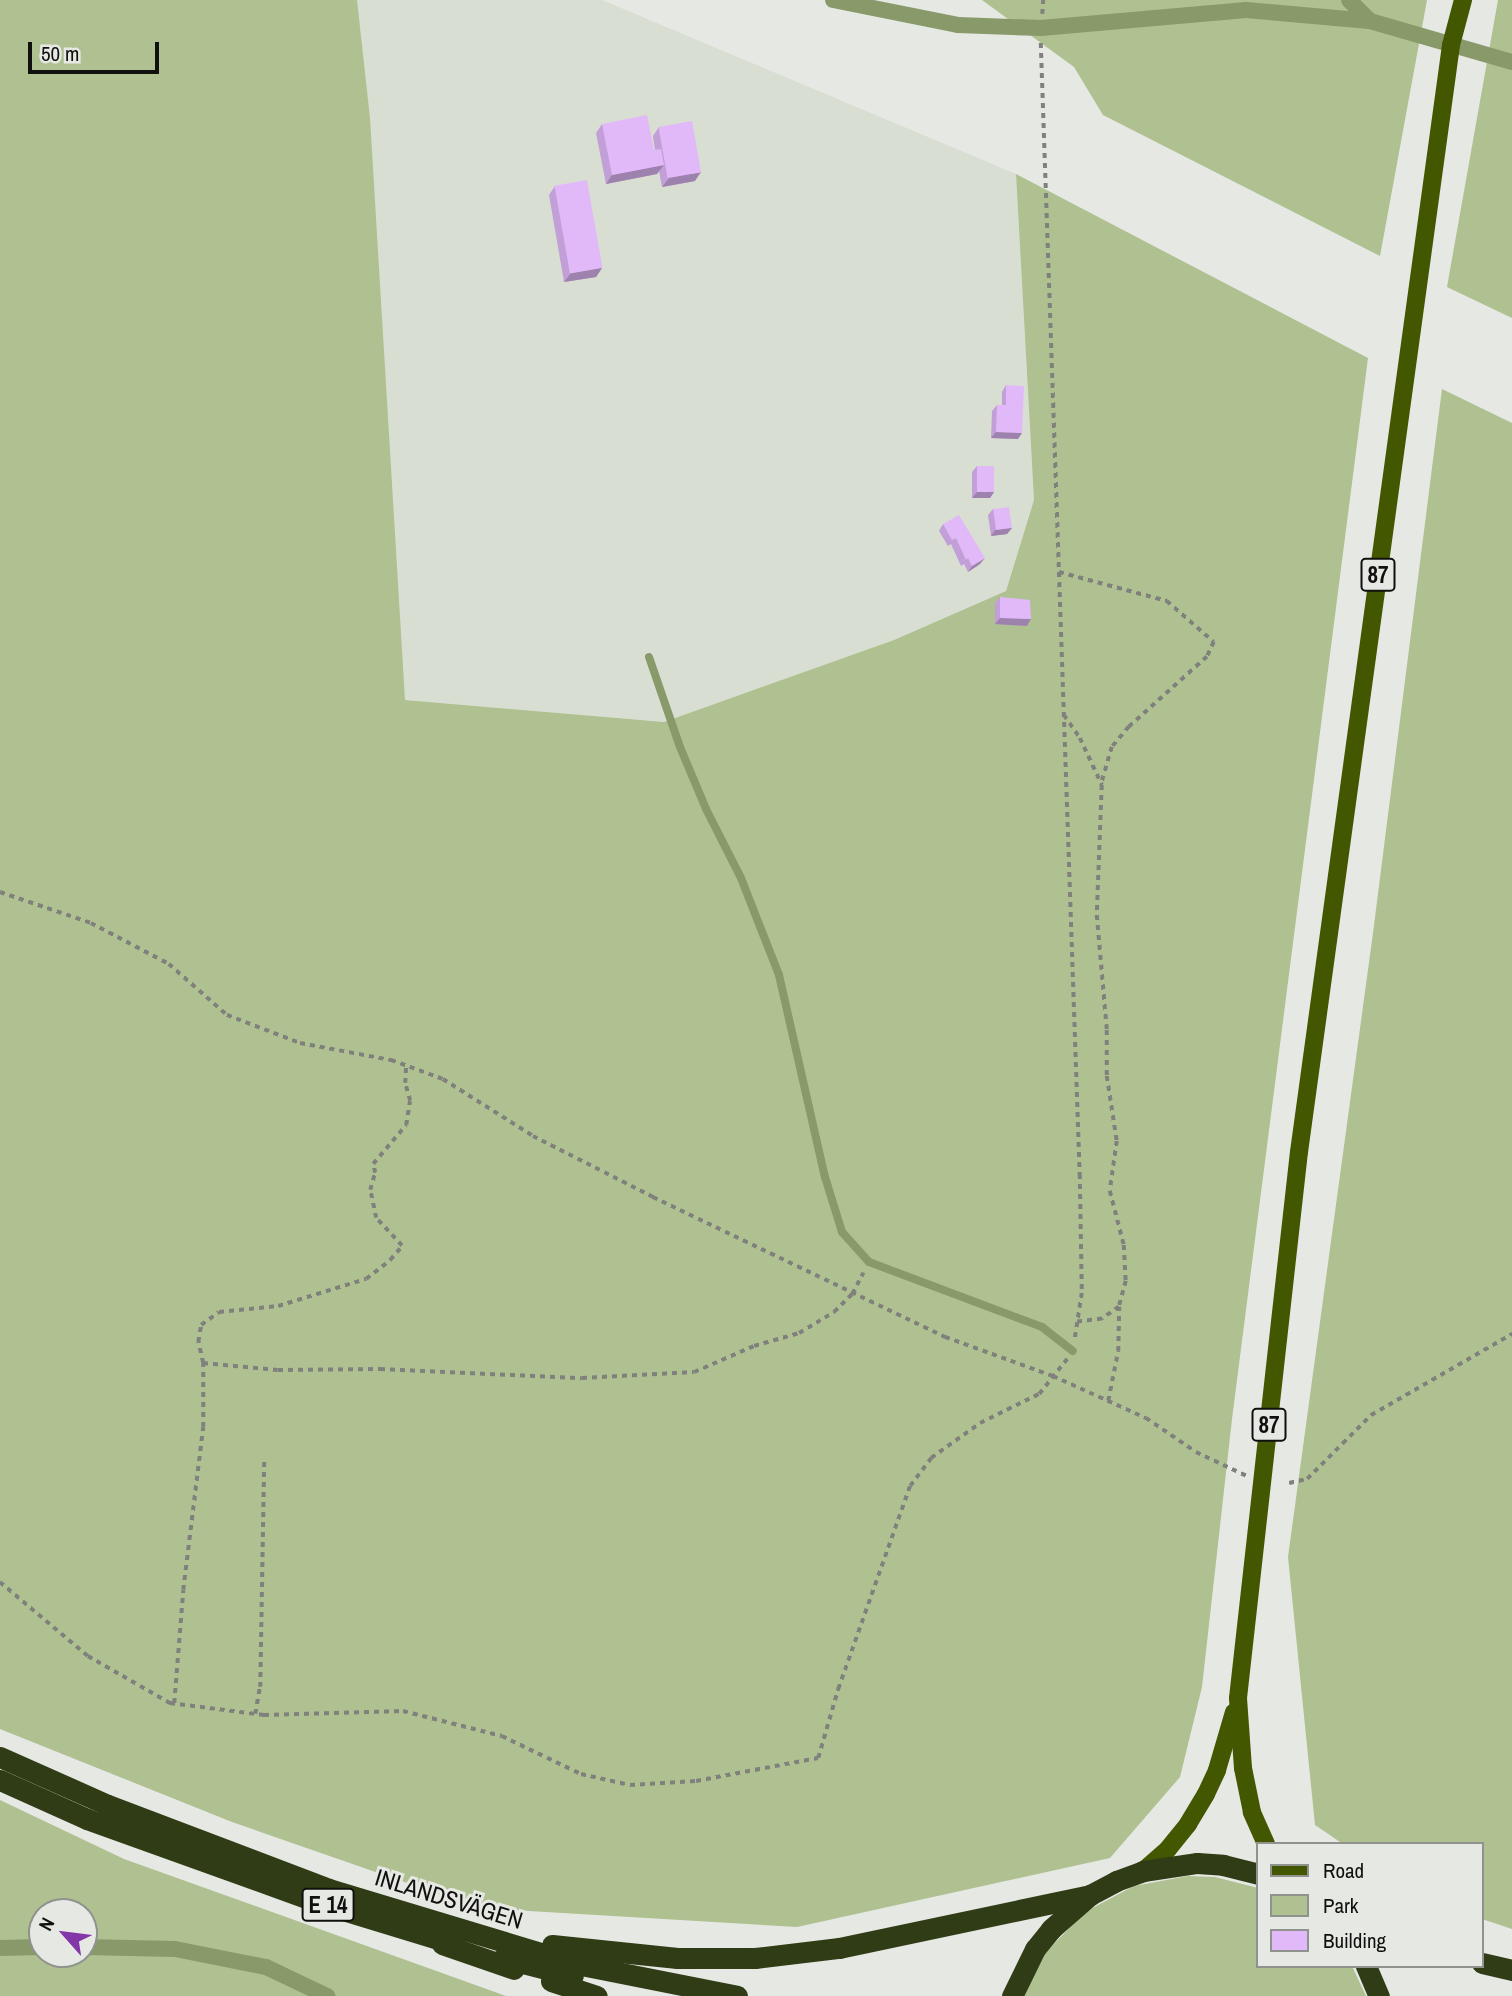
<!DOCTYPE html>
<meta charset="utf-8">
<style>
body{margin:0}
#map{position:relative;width:1512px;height:1996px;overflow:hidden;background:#e6e8e3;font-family:"Archivo Narrow",sans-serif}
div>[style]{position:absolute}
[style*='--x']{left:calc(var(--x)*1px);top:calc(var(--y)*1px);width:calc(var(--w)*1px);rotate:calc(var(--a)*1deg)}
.built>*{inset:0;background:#d9ded2}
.green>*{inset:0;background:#afc091}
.path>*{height:3.5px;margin-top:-1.75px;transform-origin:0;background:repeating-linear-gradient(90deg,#80817d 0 5px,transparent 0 10px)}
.lane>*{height:8px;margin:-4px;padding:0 4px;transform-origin:4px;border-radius:4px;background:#899a6a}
.street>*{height:16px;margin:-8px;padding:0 8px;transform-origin:8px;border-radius:8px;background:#899a6a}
.primary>*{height:18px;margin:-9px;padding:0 9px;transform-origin:9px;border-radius:9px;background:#425700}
.highway>*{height:21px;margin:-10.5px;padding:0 10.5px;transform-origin:10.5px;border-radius:10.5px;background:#303c15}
.wall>*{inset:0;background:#c29fd6}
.shaded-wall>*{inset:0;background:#9e82ae}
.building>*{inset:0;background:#e1b9f9;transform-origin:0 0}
span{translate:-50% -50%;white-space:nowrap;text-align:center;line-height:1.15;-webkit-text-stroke:6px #e6e8e3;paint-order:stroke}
.shield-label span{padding:2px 5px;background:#e6e8e3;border:2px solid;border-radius:5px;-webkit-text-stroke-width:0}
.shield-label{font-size:23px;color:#10100e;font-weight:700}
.street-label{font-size:24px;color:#10100e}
.legend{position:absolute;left:1256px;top:1842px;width:228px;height:126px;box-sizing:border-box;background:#e6e8e3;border:2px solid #90928e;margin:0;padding:9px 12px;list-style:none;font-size:21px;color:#10100e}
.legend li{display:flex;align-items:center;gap:14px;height:35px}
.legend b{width:35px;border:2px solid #90928e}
.north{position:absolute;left:28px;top:1898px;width:70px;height:70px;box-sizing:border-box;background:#e6e8e3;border:2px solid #90928e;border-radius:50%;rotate:298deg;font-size:19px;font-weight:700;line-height:28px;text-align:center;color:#10100e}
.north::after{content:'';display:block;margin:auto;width:24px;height:32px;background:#8337a8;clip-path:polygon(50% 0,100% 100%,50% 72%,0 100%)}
.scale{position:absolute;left:28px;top:42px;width:131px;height:32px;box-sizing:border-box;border:4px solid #10100e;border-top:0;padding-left:9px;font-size:21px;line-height:24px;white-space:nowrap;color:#10100e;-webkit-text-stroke:5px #e6e8e3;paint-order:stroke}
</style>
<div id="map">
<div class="built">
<div style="clip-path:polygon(353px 0,602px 0,1016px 174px,1034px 500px,1006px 591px,894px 640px,664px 722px,405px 700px)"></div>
</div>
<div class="green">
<div style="clip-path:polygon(0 0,357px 0,370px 118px,405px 700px,664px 722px,894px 640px,1006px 591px,1034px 500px,1016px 174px,1368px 358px,1232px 1419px,1202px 1687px,1180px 1777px,1110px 1858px,797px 1927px,479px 1908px,232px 1822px,0 1729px)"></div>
<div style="clip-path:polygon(982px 0,1427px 0,1380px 256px,1103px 115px,1074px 67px)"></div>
<div style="clip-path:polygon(1498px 0,1512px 0,1512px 318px,1447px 287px)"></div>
<div style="clip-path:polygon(1442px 389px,1512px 423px,1512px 1929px,1482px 1919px,1482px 1844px,1343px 1844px,1315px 1825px,1288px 1557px,1373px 933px)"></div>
<div style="clip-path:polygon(evenodd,0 1800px,124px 1859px,506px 1996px,0 1996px,0 1800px,42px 1912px,84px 1912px,84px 1954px,42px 1954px,42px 1912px)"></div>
<div style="clip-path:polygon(1188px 1876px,1215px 1877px,1258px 1888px,1258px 1966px,1352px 1966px,1366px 1996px,1023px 1996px,1047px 1951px,1085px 1912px,1134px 1886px)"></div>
</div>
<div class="path">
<div style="--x:1042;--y:14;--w:14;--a:-86"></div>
<div style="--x:1041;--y:43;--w:1132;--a:88.03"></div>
<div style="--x:1080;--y:1174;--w:119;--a:89"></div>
<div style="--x:1082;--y:1293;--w:47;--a:98.7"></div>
<div style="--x:1059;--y:572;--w:112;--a:15"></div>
<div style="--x:1167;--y:601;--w:62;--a:41.1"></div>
<div style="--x:1214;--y:642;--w:17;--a:115"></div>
<div style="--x:1207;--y:657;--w:105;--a:138.1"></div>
<div style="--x:1129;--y:727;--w:26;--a:130"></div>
<div style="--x:1112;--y:747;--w:36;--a:106"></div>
<div style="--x:1064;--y:715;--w:28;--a:55"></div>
<div style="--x:1080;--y:738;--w:52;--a:64.9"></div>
<div style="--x:1102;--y:785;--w:130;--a:92.2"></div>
<div style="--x:1097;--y:915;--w:115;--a:85"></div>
<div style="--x:1107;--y:1030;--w:46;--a:90"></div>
<div style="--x:1107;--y:1076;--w:66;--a:81.3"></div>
<div style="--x:1117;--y:1141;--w:50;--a:98"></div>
<div style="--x:1110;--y:1191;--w:56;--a:75.5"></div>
<div style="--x:1124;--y:1245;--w:36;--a:87"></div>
<div style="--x:1126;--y:1281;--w:27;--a:105"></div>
<div style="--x:1119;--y:1307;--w:21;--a:145"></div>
<div style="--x:1102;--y:1319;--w:25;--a:173"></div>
<div style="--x:0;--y:892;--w:96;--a:18.8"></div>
<div style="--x:91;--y:923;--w:88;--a:27.7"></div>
<div style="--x:169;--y:964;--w:77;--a:41.3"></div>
<div style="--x:227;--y:1015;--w:78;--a:21"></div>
<div style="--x:300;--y:1043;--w:93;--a:10.6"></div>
<div style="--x:391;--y:1060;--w:55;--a:20.1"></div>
<div style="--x:443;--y:1079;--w:107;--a:32.3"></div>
<div style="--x:533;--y:1136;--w:135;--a:26.9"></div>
<div style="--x:653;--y:1197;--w:324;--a:25.6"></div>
<div style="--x:945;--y:1337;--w:115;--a:19.9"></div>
<div style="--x:1053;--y:1376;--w:102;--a:24.3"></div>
<div style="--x:1146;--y:1418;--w:60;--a:34.2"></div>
<div style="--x:1196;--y:1452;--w:56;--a:25.2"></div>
<div style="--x:203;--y:1363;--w:75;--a:5.3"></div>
<div style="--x:278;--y:1370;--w:102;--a:-0.6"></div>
<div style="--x:380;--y:1369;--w:202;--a:2.6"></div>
<div style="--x:582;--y:1378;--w:112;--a:-3.1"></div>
<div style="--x:694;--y:1372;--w:65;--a:-23.4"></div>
<div style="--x:754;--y:1346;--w:47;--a:-16.1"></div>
<div style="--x:799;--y:1333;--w:41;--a:-31"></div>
<div style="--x:834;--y:1312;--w:25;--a:-45"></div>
<div style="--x:852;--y:1294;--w:24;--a:-62"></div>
<div style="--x:1108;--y:1401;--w:51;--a:-78.7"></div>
<div style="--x:1118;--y:1351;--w:44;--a:-88.7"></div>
<div style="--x:1289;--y:1483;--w:18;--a:-13"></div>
<div style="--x:1307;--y:1479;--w:91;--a:-45"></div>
<div style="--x:1371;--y:1415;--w:163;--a:-29.9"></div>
<div style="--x:0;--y:1582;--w:115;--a:40.1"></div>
<div style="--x:88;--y:1656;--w:95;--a:29.8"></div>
<div style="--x:170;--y:1703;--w:95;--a:7.3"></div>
<div style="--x:264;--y:1715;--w:139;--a:-1.6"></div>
<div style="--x:403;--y:1711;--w:102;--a:14.2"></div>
<div style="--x:502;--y:1736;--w:88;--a:25.7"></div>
<div style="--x:581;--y:1774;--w:50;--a:12.7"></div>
<div style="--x:630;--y:1785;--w:66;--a:-3.5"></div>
<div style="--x:696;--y:1781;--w:124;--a:-10.7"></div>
<div style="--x:818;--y:1758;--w:72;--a:-73.8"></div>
<div style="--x:838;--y:1689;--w:215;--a:-70.5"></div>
<div style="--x:910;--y:1486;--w:35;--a:-53"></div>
<div style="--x:931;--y:1458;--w:60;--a:-35.5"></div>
<div style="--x:980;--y:1423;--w:66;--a:-26.2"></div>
<div style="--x:1039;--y:1394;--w:45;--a:-51.3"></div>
<div style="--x:174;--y:1703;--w:113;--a:-85.4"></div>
<div style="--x:183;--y:1590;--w:164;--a:-83"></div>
<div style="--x:203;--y:1427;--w:64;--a:-90"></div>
<div style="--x:203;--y:1363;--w:22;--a:-103"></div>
<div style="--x:198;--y:1342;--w:17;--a:-80"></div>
<div style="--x:201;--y:1325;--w:22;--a:-36"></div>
<div style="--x:219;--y:1312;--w:59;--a:-5.8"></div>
<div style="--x:278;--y:1306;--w:92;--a:-17.1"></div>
<div style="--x:366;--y:1279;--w:31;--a:-38"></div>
<div style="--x:390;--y:1260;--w:18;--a:-49"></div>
<div style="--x:402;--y:1246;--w:38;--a:-133"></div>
<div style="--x:376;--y:1218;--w:29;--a:-102"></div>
<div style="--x:370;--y:1190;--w:18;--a:-74"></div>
<div style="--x:375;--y:1173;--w:9;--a:-103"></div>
<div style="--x:373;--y:1164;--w:51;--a:-49.8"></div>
<div style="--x:406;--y:1125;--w:24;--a:-81"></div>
<div style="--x:410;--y:1101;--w:19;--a:-106"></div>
<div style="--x:405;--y:1083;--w:18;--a:-87"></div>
<div style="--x:255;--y:1714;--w:27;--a:-80"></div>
<div style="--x:260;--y:1687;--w:228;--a:-89"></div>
</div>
<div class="lane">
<div style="--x:649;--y:657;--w:95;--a:71"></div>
<div style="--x:680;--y:747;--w:67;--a:67.2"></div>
<div style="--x:706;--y:809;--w:77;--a:63.1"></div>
<div style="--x:741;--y:878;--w:104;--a:68.6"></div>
<div style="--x:779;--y:975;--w:207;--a:77.2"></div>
<div style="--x:825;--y:1177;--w:58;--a:72.8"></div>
<div style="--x:842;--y:1232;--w:40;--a:48"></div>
<div style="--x:869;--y:1262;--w:185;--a:20.6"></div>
<div style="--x:1042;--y:1327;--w:39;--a:38"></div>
</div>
<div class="street">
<div style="--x:833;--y:0;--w:127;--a:11.3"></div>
<div style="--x:958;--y:25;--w:83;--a:2.1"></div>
<div style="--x:1041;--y:28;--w:206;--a:-5"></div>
<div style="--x:1246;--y:10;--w:124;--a:5.1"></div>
<div style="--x:1370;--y:21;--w:148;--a:16.1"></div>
<div style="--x:1349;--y:0;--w:30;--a:45"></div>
<div style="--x:84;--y:1947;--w:91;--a:1.3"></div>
<div style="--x:175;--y:1949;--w:93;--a:11.2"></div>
<div style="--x:266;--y:1967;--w:68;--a:25.4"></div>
<div style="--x:0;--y:1948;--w:42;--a:-1.4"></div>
</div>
<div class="primary">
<div style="--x:1266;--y:1844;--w:35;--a:-114"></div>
<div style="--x:1252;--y:1812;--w:45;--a:-101.6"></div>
<div style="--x:1243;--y:1768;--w:70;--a:-94.1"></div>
<div style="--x:1238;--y:1698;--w:549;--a:-83.63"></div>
<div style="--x:1299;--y:1152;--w:1117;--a:-82.18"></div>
<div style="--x:1451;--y:45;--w:47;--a:-75.1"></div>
<div style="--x:1143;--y:1871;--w:33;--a:-41"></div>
<div style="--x:1168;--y:1849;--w:32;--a:-51"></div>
<div style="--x:1188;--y:1824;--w:35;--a:-59"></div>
<div style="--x:1206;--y:1794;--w:26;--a:-65"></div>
<div style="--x:1217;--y:1770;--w:60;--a:-73.7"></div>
</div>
<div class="highway">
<div style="--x:0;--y:1757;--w:118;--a:24"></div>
<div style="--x:108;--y:1805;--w:236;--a:20.8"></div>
<div style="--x:329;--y:1889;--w:263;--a:16.8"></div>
<div style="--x:581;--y:1965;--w:159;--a:11.2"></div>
<div style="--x:0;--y:1780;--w:95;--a:24.1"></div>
<div style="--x:87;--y:1819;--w:251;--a:19.8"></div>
<div style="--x:323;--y:1904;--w:138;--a:16.9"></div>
<div style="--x:442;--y:1944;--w:76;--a:19.1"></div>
<div style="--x:552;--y:1945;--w:126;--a:5.9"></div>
<div style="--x:677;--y:1958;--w:78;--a:0"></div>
<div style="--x:755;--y:1958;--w:85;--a:-6.8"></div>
<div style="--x:839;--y:1948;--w:257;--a:-11.9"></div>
<div style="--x:503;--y:1958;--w:72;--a:14.4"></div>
<div style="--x:1482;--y:1963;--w:31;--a:13"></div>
<div style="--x:1366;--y:1966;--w:33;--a:67"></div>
<div style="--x:551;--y:1981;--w:48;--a:18.1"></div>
<div style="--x:1012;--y:1996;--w:52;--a:-63.9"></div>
<div style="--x:1035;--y:1949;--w:26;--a:-51"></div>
<div style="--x:1051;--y:1929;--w:52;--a:-41.1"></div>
<div style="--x:1090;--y:1895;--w:30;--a:-28"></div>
<div style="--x:1116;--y:1881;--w:29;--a:-20"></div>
<div style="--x:1143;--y:1871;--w:55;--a:-8.4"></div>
<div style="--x:1197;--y:1863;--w:26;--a:4"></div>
<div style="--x:1223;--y:1865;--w:36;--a:14"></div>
</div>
<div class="wall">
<div style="clip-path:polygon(602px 124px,654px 150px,655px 150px,653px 136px,659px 127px,695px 181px,662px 187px,659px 171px,657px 174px,606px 184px,596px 133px)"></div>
<div style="clip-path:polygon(555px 186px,602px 268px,596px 277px,564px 282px,549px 195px)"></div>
<div style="clip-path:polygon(1006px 385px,1018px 439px,991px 438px,992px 411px,997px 405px,1002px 405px,1002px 392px)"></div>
<div style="clip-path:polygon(977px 466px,994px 492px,990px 498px,972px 498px,972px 472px)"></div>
<div style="clip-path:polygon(993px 509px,1012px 528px,1007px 534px,991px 536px,988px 515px)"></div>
<div style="clip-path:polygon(943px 524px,980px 564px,968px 572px,964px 564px,961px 566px,951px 544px,948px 546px,939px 531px)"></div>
<div style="clip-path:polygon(1000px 597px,1027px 626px,995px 624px,995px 603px)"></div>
</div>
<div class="shaded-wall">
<div style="clip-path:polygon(664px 165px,657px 174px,606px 184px,612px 175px)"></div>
<div style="clip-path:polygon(701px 172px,695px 181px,662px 187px,669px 178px)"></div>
<div style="clip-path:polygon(602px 268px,596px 277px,564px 282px,571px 273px)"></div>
<div style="clip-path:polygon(996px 432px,1022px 433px,1018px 439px,991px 438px)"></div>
<div style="clip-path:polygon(977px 492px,994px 492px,990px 498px,972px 498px)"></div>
<div style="clip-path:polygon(1012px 528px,1007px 534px,991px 536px,995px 530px)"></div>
<div style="clip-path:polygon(985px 558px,980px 564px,968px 572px,972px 566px)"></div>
<div style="clip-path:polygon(1000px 618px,1031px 619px,1027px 626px,995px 624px)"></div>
</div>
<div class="building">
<div style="clip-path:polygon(647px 115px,654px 150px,661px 149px,664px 165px,612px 175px,602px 124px)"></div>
<div style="left:692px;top:121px;width:52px;height:34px;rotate:80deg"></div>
<div style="left:587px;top:180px;width:89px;height:33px;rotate:80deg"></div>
<div style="clip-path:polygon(1006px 385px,1024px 386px,1022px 433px,996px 432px,997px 405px,1006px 405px)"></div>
<div style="left:977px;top:466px;width:17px;height:26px"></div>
<div style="left:1009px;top:507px;width:21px;height:16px;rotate:82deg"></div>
<div style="clip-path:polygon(959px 515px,985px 558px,972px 566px,968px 558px,966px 560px,956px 538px,952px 540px,943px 524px)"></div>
<div style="clip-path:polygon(1000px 597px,1030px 600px,1031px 619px,1000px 618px)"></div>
</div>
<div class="shield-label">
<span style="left:1378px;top:575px">87</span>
<span style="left:1269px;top:1425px">87</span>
<span style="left:328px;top:1905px">E 14</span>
</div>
<div class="street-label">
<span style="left:449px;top:1899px;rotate:17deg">INLANDSVÄGEN</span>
</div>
<ul class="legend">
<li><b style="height:9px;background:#425700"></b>Road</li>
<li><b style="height:19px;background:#afc091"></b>Park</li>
<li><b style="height:19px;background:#e1b9f9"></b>Building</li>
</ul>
<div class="north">N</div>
<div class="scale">50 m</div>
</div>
